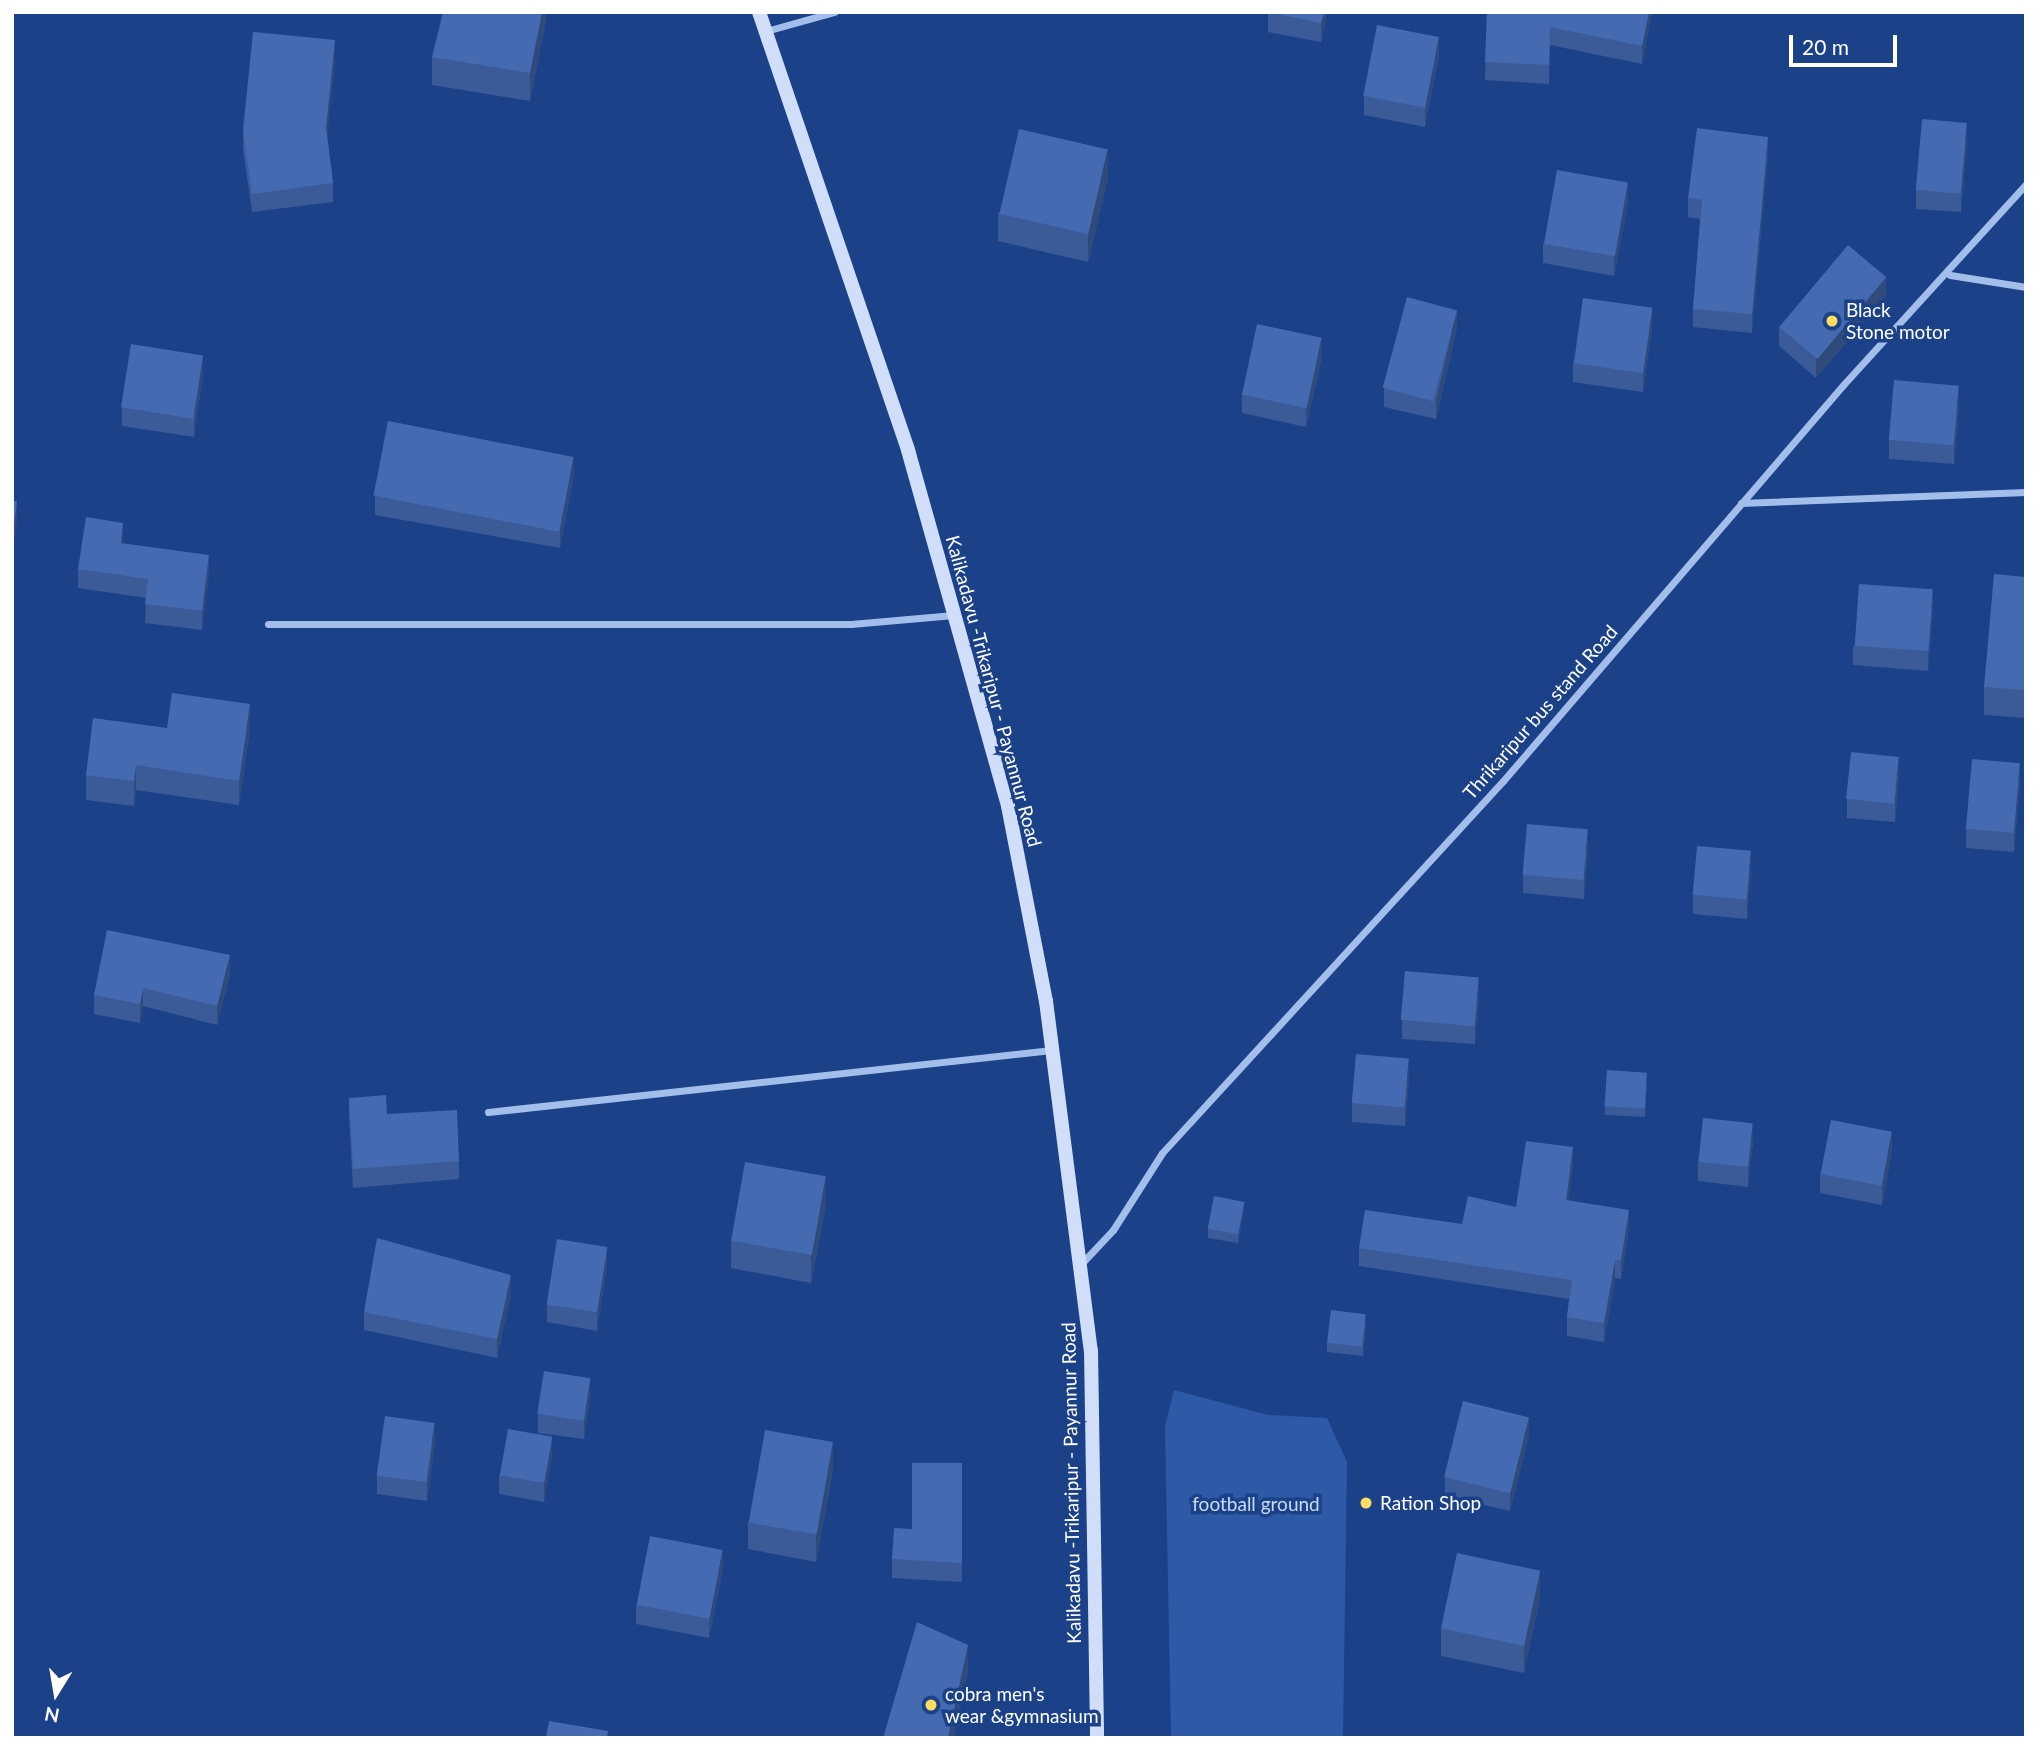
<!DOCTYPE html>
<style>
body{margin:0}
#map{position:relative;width:2038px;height:1750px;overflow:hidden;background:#1b4188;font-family:Lato,sans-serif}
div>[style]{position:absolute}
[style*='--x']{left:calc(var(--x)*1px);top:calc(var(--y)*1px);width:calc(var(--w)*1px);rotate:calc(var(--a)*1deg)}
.green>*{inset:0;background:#2e59a6}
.minor>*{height:7px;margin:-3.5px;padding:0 3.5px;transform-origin:3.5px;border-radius:3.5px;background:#a4beec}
.secondary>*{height:14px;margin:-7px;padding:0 7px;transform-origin:7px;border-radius:7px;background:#d0def9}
.wall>*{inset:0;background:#3a5b98}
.shaded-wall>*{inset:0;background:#304a7c}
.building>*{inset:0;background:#446ab1;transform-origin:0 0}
.dots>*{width:19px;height:19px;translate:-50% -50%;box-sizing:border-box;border:4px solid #1b4188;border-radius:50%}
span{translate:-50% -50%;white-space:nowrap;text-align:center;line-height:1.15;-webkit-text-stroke:7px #1b4188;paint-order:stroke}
.poi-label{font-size:19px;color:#fff}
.left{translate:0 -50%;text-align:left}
.street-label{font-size:19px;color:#fff}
.park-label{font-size:19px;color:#c9dbf9}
.frame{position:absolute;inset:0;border:14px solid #fff;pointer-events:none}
.north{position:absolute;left:21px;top:1659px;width:70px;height:70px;-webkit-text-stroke:5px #1b4188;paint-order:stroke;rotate:191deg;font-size:19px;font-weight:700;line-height:28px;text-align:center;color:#fff}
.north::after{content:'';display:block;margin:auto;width:24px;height:32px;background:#fff;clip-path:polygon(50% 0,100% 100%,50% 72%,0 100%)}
.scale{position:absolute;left:1789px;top:35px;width:108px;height:32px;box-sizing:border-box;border:4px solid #fff;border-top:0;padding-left:9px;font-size:21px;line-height:24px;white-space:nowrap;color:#fff;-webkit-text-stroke:5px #1b4188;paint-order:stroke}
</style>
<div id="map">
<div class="green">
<div style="clip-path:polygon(1174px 1390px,1268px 1415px,1327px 1418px,1347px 1462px,1343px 1738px,1171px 1738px,1165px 1426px)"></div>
</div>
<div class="minor">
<div style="--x:766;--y:31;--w:71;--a:-15.6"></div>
<div style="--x:1950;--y:275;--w:77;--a:9"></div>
<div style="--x:1741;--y:503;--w:285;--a:-2.2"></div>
<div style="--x:268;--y:624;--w:583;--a:0"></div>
<div style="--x:851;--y:624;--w:103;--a:-5"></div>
<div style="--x:488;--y:1112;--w:567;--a:-6.27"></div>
<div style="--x:1082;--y:1263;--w:45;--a:-46.8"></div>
<div style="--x:1113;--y:1230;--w:91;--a:-57.5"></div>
<div style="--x:1162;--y:1153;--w:505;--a:-47.49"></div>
<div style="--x:1503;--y:781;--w:523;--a:-49.34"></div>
<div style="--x:1844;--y:384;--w:270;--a:-47.7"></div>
</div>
<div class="secondary">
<div style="--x:759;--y:12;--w:463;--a:71.2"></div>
<div style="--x:908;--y:450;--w:370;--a:74.3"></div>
<div style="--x:1008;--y:806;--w:199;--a:79"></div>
<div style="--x:1046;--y:1001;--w:352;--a:82.7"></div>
<div style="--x:1091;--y:1350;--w:388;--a:89.1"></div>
</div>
<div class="wall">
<div style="clip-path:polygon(546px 12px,546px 20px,530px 101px,432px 85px,432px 57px)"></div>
<div style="clip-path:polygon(1268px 12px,1327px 12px,1321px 42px,1268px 32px)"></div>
<div style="clip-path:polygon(1487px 12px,1652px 12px,1642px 64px,1550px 45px,1549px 84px,1485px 80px)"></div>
<div style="clip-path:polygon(1439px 56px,1425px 127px,1364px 115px,1364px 96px)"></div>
<div style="clip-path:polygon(335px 59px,327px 136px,333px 183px,333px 202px,252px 212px,243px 149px,243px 130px)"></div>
<div style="clip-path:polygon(1967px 142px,1961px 212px,1916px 209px,1916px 190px)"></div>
<div style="clip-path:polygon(1768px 156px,1752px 333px,1693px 327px,1693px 309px,1700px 219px,1688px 217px,1688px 198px)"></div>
<div style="clip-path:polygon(1108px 178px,1088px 262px,998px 241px,998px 213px)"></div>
<div style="clip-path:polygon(1628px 202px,1614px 276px,1543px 263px,1543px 244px)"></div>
<div style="clip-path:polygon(1886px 296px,1816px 378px,1779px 346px,1779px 327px)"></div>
<div style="clip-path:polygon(1652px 327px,1643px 392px,1573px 382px,1573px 363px)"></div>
<div style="clip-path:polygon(1457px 328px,1436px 419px,1384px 407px,1384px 388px)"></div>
<div style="clip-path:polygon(1322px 357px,1306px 427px,1242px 413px,1242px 394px)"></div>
<div style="clip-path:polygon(203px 374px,194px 437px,122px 426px,122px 407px)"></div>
<div style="clip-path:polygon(1959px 405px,1954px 464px,1889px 459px,1889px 440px)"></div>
<div style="clip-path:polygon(574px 474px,560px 548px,375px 515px,375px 496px)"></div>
<div style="clip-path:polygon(123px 544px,209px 573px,202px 630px,145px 623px,146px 598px,78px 588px,78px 569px)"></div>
<div style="clip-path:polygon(2026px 577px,2026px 718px,1984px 715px,1984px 687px)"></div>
<div style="clip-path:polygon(1933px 608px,1928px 671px,1853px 665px,1853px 646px)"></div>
<div style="clip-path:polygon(167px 728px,250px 729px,239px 805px,136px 790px,134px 806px,86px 800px,86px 775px)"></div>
<div style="clip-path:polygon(1899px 775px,1895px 822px,1847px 818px,1847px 799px)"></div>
<div style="clip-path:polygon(2020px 782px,2014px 852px,1966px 848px,1966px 829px)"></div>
<div style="clip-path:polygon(1588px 848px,1584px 899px,1523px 893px,1523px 875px)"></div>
<div style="clip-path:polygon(1751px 870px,1747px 919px,1693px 914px,1693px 895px)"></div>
<div style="clip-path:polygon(230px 974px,217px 1025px,143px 1006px,140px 1023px,94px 1014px,94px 995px)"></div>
<div style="clip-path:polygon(1479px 996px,1475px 1044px,1402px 1039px,1402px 1020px)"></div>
<div style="clip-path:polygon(1409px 1078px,1405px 1126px,1352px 1122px,1352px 1103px)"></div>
<div style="clip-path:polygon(1647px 1082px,1645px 1117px,1605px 1115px,1605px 1106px)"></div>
<div style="clip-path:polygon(349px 1098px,387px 1114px,459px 1161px,459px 1179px,353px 1188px,349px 1117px)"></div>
<div style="clip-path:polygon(1753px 1142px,1748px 1187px,1698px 1181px,1698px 1162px)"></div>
<div style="clip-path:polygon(1892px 1151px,1882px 1205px,1820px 1193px,1820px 1174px)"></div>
<div style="clip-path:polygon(1573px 1166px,1568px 1200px,1629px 1229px,1621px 1279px,1615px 1278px,1604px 1342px,1567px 1336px,1567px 1317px,1569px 1299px,1359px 1266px,1359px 1248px,1462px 1224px,1516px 1207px)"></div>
<div style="clip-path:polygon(826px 1205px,811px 1283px,731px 1268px,731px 1241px)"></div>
<div style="clip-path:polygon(1244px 1211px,1238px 1243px,1208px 1238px,1208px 1228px)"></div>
<div style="clip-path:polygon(607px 1265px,597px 1331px,547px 1322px,547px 1304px)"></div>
<div style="clip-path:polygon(511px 1294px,497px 1358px,364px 1330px,364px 1312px)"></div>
<div style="clip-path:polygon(1366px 1323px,1363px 1356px,1327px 1352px,1327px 1343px)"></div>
<div style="clip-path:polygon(590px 1396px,584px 1439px,538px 1433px,538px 1414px)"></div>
<div style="clip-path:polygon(1529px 1436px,1510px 1511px,1445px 1496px,1445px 1477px)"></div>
<div style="clip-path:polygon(435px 1442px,427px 1501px,377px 1494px,377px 1475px)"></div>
<div style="clip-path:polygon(552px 1455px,544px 1502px,499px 1494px,499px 1475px)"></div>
<div style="clip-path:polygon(962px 1463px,962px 1582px,892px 1578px,892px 1559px,912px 1529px)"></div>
<div style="clip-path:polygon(833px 1470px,816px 1562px,748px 1549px,748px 1522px)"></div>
<div style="clip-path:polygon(723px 1568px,709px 1638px,636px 1624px,636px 1605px)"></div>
<div style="clip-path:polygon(1540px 1598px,1524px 1673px,1441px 1656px,1441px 1628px)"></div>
</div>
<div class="shaded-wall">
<div style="clip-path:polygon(542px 12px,546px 12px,546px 20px,530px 101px,530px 73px)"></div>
<div style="clip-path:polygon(1324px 12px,1327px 12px,1321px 42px,1321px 23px)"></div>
<div style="clip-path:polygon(1649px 12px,1652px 12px,1642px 64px,1642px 46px)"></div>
<div style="clip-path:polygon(1439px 37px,1439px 56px,1425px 127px,1425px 108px)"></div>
<div style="clip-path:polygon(335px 40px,335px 59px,326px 146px,326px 127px)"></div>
<div style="clip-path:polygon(1967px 123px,1967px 142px,1961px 212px,1961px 193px)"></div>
<div style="clip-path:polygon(1768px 137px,1768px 156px,1752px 333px,1752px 314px)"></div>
<div style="clip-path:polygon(1108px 150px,1108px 178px,1088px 262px,1088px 234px)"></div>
<div style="clip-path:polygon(1628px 183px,1628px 202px,1614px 276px,1614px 257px)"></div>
<div style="clip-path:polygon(1886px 277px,1886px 296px,1816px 378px,1816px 359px)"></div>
<div style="clip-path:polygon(1652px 308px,1652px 327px,1643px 392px,1643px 373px)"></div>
<div style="clip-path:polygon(1457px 310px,1457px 328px,1436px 419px,1436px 401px)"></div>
<div style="clip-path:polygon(1322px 338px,1322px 357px,1306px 427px,1306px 409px)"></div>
<div style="clip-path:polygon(203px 355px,203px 374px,194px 437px,194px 418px)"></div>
<div style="clip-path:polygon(1959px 386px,1959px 405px,1954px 464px,1954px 445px)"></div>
<div style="clip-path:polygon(574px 456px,574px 474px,560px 548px,560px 529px)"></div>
<div style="clip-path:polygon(17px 501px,17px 520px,12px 561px,12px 542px)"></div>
<div style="clip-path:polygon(123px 523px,123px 542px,121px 562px,121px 543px)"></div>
<div style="clip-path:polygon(209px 555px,209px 573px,202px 630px,202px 611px)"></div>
<div style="clip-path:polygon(1933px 589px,1933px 608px,1928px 671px,1928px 652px)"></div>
<div style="clip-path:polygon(250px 704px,250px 729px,239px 805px,239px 781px)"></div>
<div style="clip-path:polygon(1899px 757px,1899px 775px,1895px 822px,1895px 803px)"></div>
<div style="clip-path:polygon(2020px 763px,2020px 782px,2014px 852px,2014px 834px)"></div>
<div style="clip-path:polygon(136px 765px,136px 790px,134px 806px,134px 781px)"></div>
<div style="clip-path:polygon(1588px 829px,1588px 848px,1584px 899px,1584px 880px)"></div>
<div style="clip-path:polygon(1751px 851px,1751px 870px,1747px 919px,1747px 900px)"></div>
<div style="clip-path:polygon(230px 955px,230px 974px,217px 1025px,217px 1006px)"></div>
<div style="clip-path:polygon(1479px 977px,1479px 996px,1475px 1044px,1475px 1026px)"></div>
<div style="clip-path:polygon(143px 988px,143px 1006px,140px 1023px,140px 1004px)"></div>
<div style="clip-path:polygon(1409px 1059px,1409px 1078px,1405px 1126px,1405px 1107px)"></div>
<div style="clip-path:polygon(1753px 1123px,1753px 1142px,1748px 1187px,1748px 1168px)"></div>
<div style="clip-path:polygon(1892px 1132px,1892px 1151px,1882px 1205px,1882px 1186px)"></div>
<div style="clip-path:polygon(1573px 1147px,1573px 1166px,1566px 1219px,1566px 1200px)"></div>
<div style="clip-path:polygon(826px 1177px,826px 1205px,811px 1283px,811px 1255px)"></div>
<div style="clip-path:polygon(1244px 1202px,1244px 1211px,1238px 1243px,1238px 1234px)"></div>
<div style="clip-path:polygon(1629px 1210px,1629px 1229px,1621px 1279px,1621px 1260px)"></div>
<div style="clip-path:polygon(607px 1247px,607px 1265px,597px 1331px,597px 1312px)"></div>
<div style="clip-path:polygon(1615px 1260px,1615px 1278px,1604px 1342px,1604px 1323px)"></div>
<div style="clip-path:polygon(511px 1275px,511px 1294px,497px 1358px,497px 1339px)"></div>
<div style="clip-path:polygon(1366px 1314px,1366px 1323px,1363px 1356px,1363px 1347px)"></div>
<div style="clip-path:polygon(590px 1378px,590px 1396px,584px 1439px,584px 1421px)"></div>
<div style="clip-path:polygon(1529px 1417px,1529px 1436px,1510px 1511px,1510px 1493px)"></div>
<div style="clip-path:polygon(435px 1423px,435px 1442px,427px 1501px,427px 1482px)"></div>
<div style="clip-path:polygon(552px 1437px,552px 1455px,544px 1502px,544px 1483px)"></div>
<div style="clip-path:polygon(833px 1442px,833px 1470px,816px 1562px,816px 1534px)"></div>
<div style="clip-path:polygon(723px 1550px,723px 1568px,709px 1638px,709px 1620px)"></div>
<div style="clip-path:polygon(1540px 1570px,1540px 1598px,1524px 1673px,1524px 1645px)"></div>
<div style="clip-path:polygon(968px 1645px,968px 1673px,954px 1738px,948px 1738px)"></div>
</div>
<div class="building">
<div style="clip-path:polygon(443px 12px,542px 12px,530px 73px,432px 57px)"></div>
<div style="clip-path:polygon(1268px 12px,1324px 12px,1321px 23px)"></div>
<div style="clip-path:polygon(1487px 12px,1649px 12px,1642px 46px,1550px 27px,1549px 65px,1485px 62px)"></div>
<div style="left:1377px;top:25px;width:63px;height:72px;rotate:11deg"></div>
<div style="clip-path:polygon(253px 32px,335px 40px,326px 127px,333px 183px,252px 194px,243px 130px)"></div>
<div style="left:1922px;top:119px;width:45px;height:71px;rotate:5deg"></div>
<div style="clip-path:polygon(1697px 128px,1768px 137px,1752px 314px,1693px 309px,1702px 200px,1688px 198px)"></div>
<div style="left:1019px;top:129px;width:91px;height:87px;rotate:13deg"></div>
<div style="left:1557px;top:170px;width:72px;height:75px;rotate:10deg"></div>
<div style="left:1848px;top:245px;width:50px;height:107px;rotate:40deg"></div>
<div style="left:1407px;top:297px;width:52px;height:94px;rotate:15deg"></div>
<div style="left:1583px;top:298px;width:70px;height:66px;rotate:8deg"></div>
<div style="left:1257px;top:324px;width:66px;height:72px;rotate:12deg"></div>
<div style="left:131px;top:344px;width:73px;height:64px;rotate:9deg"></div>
<div style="left:1894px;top:380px;width:65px;height:60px;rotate:5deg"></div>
<div style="left:388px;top:421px;width:189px;height:76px;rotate:11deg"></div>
<div style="clip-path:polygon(12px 501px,17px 501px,12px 542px)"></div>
<div style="clip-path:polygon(86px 517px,123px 523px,121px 543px,209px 555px,202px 611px,145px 604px,148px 579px,78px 569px)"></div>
<div style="clip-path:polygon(1994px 574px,2026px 577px,2026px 690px,1984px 687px)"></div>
<div style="left:1859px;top:584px;width:74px;height:62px;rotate:4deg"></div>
<div style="clip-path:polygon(172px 693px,250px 704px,239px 781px,136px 765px,134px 781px,86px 775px,93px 718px,167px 728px)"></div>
<div style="left:1851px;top:752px;width:48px;height:47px;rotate:6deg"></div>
<div style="left:1972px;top:759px;width:48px;height:70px;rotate:5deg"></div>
<div style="left:1527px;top:824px;width:61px;height:51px;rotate:5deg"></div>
<div style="left:1697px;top:846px;width:54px;height:49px;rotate:5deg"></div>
<div style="clip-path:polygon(107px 930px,230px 955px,217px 1006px,143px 988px,140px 1004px,94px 995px)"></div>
<div style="left:1405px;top:971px;width:74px;height:49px;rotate:5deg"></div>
<div style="left:1356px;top:1054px;width:53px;height:49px;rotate:5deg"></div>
<div style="left:1607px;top:1070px;width:40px;height:36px;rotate:4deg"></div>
<div style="clip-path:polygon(386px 1095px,387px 1114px,457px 1110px,459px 1161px,353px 1169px,349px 1098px)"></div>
<div style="left:1703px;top:1118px;width:50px;height:44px;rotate:6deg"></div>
<div style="left:1831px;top:1120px;width:62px;height:55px;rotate:11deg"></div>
<div style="clip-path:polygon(1526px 1141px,1573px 1147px,1566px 1200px,1629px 1210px,1621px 1260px,1615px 1260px,1604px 1323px,1567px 1317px,1572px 1280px,1359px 1248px,1365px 1210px,1462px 1224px,1468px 1196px,1516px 1207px)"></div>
<div style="left:745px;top:1162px;width:82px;height:80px;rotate:10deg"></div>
<div style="left:1214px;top:1196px;width:31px;height:33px;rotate:11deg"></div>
<div style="clip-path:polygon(377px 1238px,511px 1275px,497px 1339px,364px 1312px)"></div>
<div style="left:557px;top:1239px;width:51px;height:66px;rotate:9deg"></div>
<div style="left:1331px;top:1310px;width:35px;height:33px;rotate:7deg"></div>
<div style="left:544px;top:1371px;width:47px;height:43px;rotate:9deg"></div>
<div style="left:1463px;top:1401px;width:68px;height:78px;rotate:14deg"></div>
<div style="left:385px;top:1416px;width:50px;height:60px;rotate:8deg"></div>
<div style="left:508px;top:1429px;width:45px;height:47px;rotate:10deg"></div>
<div style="left:765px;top:1430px;width:69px;height:94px;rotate:10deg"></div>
<div style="clip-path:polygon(912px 1463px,962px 1463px,962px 1563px,892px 1559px,894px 1528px,912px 1529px)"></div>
<div style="left:650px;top:1536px;width:74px;height:70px;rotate:11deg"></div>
<div style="left:1457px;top:1553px;width:85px;height:77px;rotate:12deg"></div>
<div style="clip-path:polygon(917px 1622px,968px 1645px,948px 1738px,883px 1738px)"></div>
<div style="clip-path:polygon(549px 1721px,608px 1731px,607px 1738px,546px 1738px)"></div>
</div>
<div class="dots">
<div style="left:1832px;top:321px;background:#fede61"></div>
<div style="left:1366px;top:1503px;background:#fede61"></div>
<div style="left:931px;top:1705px;background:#fede61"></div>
</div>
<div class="poi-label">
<span class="left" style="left:1846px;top:321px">Black<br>Stone motor</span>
<span class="left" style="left:1380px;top:1503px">Ration Shop</span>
<span class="left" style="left:945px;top:1705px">cobra men's<br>wear &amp;gymnasium</span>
</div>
<div class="street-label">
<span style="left:994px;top:691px;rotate:75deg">Kalikadavu -Trikaripur - Payannur Road</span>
<span style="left:1540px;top:712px;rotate:-49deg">Thrikaripur bus stand Road</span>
<span style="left:1071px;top:1483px;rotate:-91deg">Kalikadavu -Trikaripur - Payannur Road</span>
</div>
<div class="park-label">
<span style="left:1256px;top:1504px">football ground</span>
</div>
<div class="frame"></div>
<div class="north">N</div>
<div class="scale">20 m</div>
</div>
